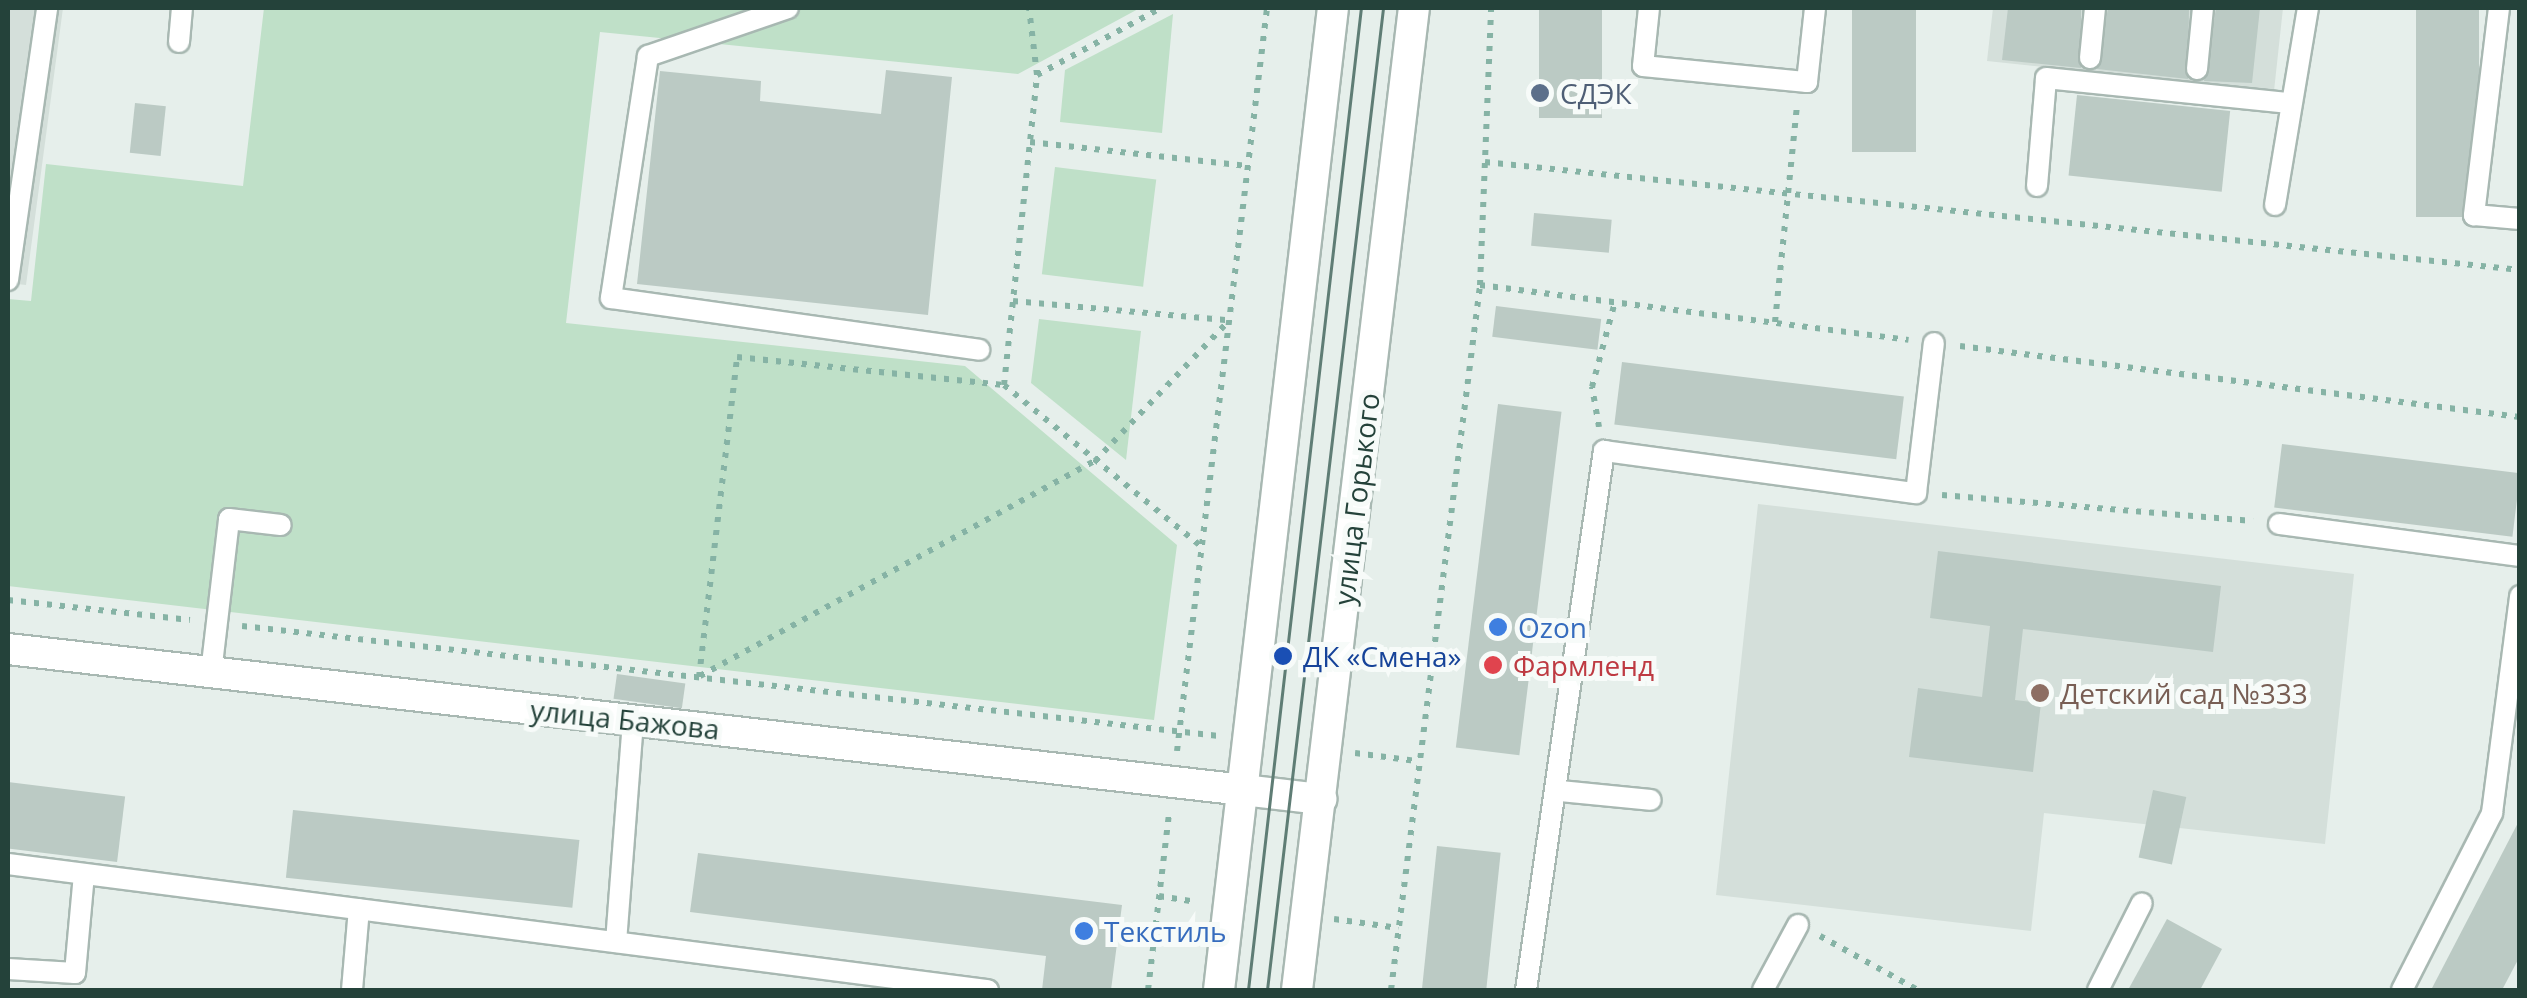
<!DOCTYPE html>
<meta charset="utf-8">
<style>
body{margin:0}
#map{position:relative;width:2527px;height:998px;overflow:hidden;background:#e6efeb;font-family:"Open Sans",sans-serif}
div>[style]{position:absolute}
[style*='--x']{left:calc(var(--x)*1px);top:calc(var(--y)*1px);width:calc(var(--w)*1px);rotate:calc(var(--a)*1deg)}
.built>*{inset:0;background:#d4dfda}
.green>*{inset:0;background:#bfe0c8;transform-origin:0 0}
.building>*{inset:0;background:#bbcac4;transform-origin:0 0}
.path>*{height:6px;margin-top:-3px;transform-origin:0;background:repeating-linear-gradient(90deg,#86b3a5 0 5px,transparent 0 13px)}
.roads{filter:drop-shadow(2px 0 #a8b8b2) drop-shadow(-2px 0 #a8b8b2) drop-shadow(0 2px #a8b8b2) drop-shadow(0 -2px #a8b8b2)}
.service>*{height:20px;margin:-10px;padding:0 10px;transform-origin:10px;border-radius:10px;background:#fff}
.tertiary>*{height:30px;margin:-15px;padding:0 15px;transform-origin:15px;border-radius:15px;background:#fff}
.secondary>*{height:30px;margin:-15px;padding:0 15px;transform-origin:15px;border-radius:15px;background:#fff}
.tram>*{height:2.5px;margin:-1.25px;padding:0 1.25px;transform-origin:1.25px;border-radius:1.25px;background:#5f7d75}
.dots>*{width:28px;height:28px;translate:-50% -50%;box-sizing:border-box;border:5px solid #f7fbf9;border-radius:50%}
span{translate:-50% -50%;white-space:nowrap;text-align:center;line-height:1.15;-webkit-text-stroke:10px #f7fbf9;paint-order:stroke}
.service-label{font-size:28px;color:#4e5e75}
.left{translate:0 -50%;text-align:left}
.street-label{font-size:28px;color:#24423a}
.shop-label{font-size:28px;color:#366cbe}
.transit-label{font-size:28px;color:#164399}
.health-label{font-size:28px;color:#be3a42}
.education-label{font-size:28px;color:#785e54}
.frame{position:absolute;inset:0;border:10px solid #24423a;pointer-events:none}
</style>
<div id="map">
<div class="built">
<div style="clip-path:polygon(8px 8px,63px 8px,26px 285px,8px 283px)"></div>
<div style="clip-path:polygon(1993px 8px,2283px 8px,2274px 91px,1987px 61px)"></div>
<div style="clip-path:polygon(1758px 504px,2354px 574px,2325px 844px,2044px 813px,2031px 931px,1716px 895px)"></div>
</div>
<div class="green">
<div style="clip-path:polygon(264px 8px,1140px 8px,1018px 74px,600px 32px,566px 323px,965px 366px,1177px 545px,1154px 720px,8px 586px,8px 299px,31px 301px,46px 164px,243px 186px)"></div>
<div style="clip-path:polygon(1173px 14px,1162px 133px,1060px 122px,1065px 70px)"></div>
<div style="left:1055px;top:167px;width:102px;height:108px;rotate:7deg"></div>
<div style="clip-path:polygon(1039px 319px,1141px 331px,1126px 460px,1031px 383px)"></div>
</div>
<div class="building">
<div style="left:1539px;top:8px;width:63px;height:110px"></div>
<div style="left:1852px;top:8px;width:64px;height:144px"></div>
<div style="clip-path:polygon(2008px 8px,2081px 8px,2081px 68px,2002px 60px)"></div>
<div style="clip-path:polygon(2108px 8px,2189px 8px,2188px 79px,2097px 69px)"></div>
<div style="clip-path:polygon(2216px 8px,2260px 8px,2252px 83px,2204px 81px)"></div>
<div style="left:2416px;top:8px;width:63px;height:209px"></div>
<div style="clip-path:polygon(886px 70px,952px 77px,928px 315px,637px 284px,660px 71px,761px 81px,760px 101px,881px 114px)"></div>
<div style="left:2077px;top:95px;width:154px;height:81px;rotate:6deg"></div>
<div style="left:135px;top:103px;width:31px;height:50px;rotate:6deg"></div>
<div style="left:1534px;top:213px;width:78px;height:33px;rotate:5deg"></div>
<div style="left:1496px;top:306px;width:106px;height:31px;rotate:7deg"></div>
<div style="left:1622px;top:362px;width:284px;height:63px;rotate:7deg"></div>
<div style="left:1498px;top:404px;width:64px;height:346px;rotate:7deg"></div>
<div style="left:2282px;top:444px;width:240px;height:64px;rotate:7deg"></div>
<div style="clip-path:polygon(1938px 551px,2221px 586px,2213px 652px,2023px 629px,2015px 700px,2041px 703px,2033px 772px,1909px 757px,1918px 688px,1982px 697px,1990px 626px,1930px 618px)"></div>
<div style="left:617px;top:674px;width:69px;height:25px;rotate:8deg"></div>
<div style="left:8px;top:782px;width:118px;height:66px;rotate:7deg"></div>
<div style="left:2153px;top:790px;width:34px;height:69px;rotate:12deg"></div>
<div style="left:293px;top:810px;width:288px;height:68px;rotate:6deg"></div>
<div style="clip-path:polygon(2520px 819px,2520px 956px,2502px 990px,2431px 990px)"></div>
<div style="left:1437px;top:846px;width:64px;height:145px;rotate:6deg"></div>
<div style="clip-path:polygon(698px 853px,1122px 905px,1111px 990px,1042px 990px,1046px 956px,690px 912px)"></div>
<div style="clip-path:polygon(2167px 919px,2222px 949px,2200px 990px,2128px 990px)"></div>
</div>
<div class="path">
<div style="--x:1037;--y:75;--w:141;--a:-28.4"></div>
<div style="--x:1030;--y:142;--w:219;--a:6.3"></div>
<div style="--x:1485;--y:162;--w:1041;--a:5.96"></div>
<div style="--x:1480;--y:285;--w:432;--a:7.3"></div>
<div style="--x:1013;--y:301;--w:216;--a:5.1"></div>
<div style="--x:1775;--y:322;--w:218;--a:-84.2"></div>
<div style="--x:1960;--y:346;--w:564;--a:7.23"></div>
<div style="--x:1004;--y:385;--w:254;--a:39.3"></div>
<div style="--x:1599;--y:427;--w:41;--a:-99.9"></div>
<div style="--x:1592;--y:387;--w:88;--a:-74.9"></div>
<div style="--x:1942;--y:495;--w:312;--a:4.8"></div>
<div style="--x:8;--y:600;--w:183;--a:6.3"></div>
<div style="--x:242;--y:626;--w:983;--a:6.42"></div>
<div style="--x:700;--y:676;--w:450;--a:-28.6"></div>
<div style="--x:1095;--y:461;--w:192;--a:-46.3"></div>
<div style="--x:699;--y:677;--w:322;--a:-83.2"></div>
<div style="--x:737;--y:357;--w:268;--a:6"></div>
<div style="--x:1004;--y:385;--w:312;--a:-83.9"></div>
<div style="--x:1037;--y:75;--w:67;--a:-96.8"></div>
<div style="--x:1177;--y:751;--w:748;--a:-83.09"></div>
<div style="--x:1355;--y:753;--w:62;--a:7.5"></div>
<div style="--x:1159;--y:896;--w:38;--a:9"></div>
<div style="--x:1334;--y:919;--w:65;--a:8"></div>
<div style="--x:1820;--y:936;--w:112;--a:28.9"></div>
<div style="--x:1148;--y:990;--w:178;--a:-83.2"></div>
<div style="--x:1391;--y:990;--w:711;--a:-82.8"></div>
<div style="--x:1480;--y:285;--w:277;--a:-87.7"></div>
</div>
<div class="roads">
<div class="service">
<div style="--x:788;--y:8;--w:148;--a:161.1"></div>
<div style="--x:648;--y:56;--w:245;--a:98.7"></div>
<div style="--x:611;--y:298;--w:372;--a:8"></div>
<div style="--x:1649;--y:8;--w:58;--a:95.9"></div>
<div style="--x:1643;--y:66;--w:165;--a:5.6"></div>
<div style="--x:1807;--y:82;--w:74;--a:-83.8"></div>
<div style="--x:2499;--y:8;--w:209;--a:96.9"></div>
<div style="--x:2474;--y:215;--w:46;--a:5"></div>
<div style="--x:179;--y:42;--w:34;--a:-85"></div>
<div style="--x:2090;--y:58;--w:50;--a:-84.3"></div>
<div style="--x:2197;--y:69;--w:61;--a:-84.4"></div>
<div style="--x:2037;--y:186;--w:108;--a:-85.2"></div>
<div style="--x:2046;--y:78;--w:242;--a:5.9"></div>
<div style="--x:2275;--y:205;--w:200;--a:-80.5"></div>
<div style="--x:8;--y:280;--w:275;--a:-81.8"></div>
<div style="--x:2279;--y:524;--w:243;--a:7.6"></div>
<div style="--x:211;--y:673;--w:155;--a:-83.3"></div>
<div style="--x:229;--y:519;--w:52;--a:6.6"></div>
<div style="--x:1560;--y:791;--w:91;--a:5.6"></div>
<div style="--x:8;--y:864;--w:988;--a:7.33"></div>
<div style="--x:616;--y:942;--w:223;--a:-85.6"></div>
<div style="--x:8;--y:969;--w:67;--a:3.4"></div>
<div style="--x:75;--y:973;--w:99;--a:-84.8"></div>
<div style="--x:352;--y:990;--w:81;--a:-85.1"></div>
<div style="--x:1526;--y:990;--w:545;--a:-81.77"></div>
<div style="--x:1604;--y:451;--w:315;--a:7.7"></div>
<div style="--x:1916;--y:493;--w:151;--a:-83.2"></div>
<div style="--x:1763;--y:990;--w:74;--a:-61.7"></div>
<div style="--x:2098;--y:990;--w:97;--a:-63.2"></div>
<div style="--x:2402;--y:990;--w:199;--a:-63"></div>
<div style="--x:2492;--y:813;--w:219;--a:-82.6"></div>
</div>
<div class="tertiary">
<div style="--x:8;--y:649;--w:1243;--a:6.51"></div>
</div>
<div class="secondary">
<div style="--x:1243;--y:790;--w:79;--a:6.6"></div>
<div style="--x:1219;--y:990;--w:989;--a:-83.38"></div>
<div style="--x:1297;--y:990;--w:989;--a:-83.21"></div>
</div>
</div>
<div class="tram">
<div style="--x:1248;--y:990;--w:988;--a:-83.44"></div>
<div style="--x:1267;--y:990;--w:989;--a:-83.26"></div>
</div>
<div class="dots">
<div style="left:1540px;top:93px;background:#5c6f8a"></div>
<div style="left:1498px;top:627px;background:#3f7fe0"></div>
<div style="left:1283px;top:656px;background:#1a4fb4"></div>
<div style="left:1493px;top:665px;background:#e0444e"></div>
<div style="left:2040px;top:693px;background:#8d6e63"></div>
<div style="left:1084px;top:931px;background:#3f7fe0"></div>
</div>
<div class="service-label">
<span class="left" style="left:1560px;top:93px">СДЭК</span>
</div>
<div class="street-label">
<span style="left:1356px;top:499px;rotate:-83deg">улица Горького</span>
<span style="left:625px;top:719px;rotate:6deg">улица Бажова</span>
</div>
<div class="shop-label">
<span class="left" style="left:1518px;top:627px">Ozon</span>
<span class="left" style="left:1104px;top:931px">Текстиль</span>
</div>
<div class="transit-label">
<span class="left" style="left:1303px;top:656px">ДК «Смена»</span>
</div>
<div class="health-label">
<span class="left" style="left:1513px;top:665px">Фармленд</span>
</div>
<div class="education-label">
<span class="left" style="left:2060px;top:693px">Детский сад №333</span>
</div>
<div class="frame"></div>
</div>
